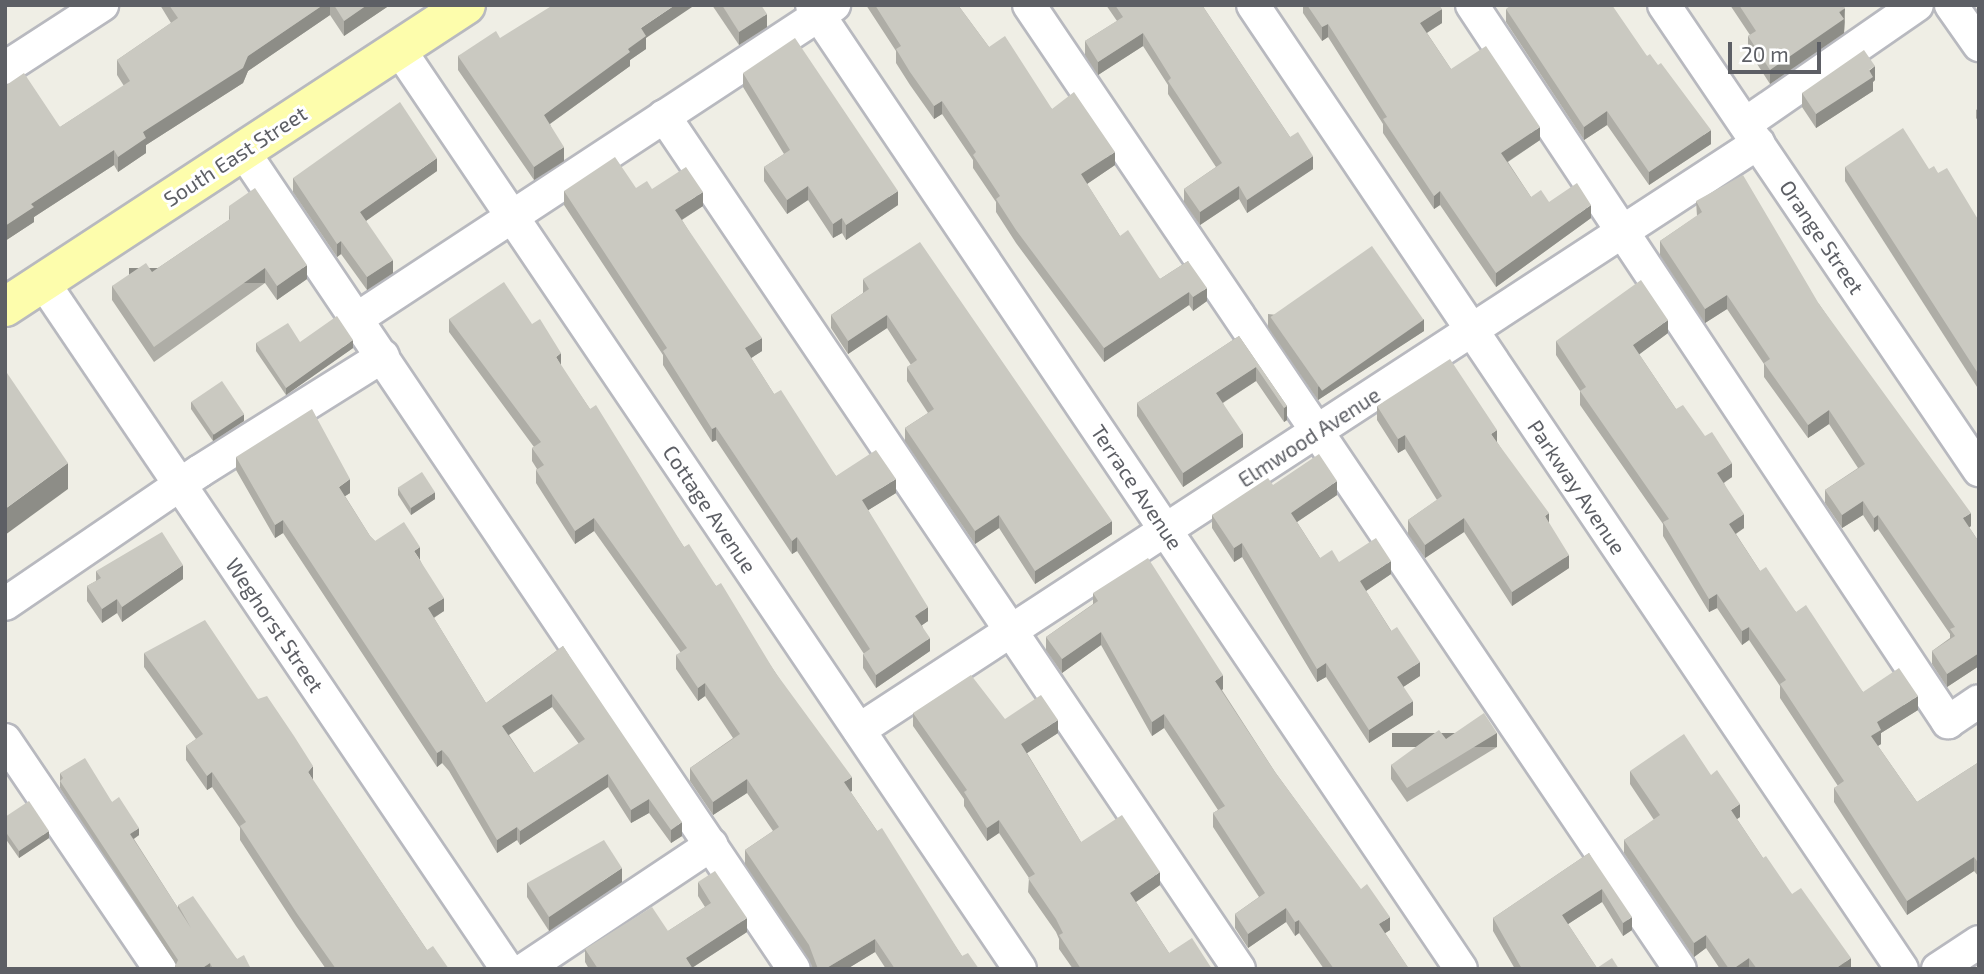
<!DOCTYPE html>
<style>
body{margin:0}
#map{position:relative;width:1984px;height:974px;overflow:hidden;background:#efeee5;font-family:"Exo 2",sans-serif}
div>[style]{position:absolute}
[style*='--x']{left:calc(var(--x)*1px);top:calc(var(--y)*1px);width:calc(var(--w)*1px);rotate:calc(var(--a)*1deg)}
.roads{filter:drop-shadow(2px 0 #b8b9bf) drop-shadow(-2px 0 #b8b9bf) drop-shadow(0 2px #b8b9bf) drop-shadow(0 -2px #b8b9bf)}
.minor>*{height:32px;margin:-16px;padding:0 16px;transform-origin:16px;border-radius:16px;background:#fff}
.major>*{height:38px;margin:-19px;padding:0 19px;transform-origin:19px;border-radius:19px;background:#fdfdac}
.wall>*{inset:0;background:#aeada6}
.shaded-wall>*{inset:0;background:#8d8d87;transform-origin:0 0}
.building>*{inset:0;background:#cac9c1;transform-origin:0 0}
span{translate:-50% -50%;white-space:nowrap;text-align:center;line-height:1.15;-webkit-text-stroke:6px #fff;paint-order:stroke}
.street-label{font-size:21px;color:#5d5f65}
.frame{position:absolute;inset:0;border:7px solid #5d5f65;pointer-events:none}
.scale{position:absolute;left:1728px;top:42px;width:93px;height:32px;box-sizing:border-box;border:4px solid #5d5f65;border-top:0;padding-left:9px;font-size:21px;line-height:24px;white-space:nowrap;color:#5d5f65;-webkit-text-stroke:5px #fff;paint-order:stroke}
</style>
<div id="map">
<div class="roads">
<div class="minor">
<div style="--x:812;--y:5;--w:1162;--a:56.05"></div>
<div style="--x:1029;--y:5;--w:1163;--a:55.97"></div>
<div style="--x:1253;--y:5;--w:1162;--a:56.05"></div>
<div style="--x:1472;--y:5;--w:861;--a:56.42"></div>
<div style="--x:1948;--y:722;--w:37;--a:-34"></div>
<div style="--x:1664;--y:5;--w:562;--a:55.89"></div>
<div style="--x:1951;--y:5;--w:49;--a:55"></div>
<div style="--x:399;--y:49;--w:1110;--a:55.98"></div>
<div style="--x:5;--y:68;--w:116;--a:-33"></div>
<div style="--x:664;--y:116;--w:1029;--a:56.02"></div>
<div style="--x:1745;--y:124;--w:209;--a:-34.7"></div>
<div style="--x:243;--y:151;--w:986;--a:56.04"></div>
<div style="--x:43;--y:282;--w:829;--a:55.96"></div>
<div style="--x:358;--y:318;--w:570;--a:-33.33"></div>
<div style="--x:5;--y:604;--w:236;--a:-34.3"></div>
<div style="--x:200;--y:471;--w:216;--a:-32.1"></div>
<div style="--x:859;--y:730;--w:1074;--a:-33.14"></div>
<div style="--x:5;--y:740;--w:277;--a:55.9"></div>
<div style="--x:525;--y:969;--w:224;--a:-33.7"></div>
<div style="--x:1938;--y:969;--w:49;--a:-33.4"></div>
</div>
<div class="major">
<div style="--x:5;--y:307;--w:551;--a:-33.23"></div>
</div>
</div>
<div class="wall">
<div style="clip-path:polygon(160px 5px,223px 5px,224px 7px,227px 5px,390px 5px,344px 36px,330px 15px,248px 71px,243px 83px,146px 145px,146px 153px,118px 172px,114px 165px,34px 217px,34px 222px,5px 241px,5px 86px,60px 127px,124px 86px,117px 75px,117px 60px,171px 23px)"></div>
<div style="clip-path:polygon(712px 5px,761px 5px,767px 27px,739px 45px)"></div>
<div style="clip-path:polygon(866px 5px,958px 5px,989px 47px,1052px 109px,1115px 165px,1087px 184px,1120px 236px,1160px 279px,1188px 261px,1207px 301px,1193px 311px,1189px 305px,1104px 362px,1016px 243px,996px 212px,996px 202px,973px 168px,973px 160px,942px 114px,934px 119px,910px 85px,896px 63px,896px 51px)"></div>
<div style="clip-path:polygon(1106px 5px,1202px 5px,1290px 137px,1313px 169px,1247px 213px,1239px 199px,1200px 225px,1184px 202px,1184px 189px,1216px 167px,1168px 94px,1168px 85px,1143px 46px,1098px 75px,1085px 55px,1085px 41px,1117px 21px)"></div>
<div style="clip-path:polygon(1303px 5px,1439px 5px,1442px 23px,1427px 33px,1451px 69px,1540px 140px,1508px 162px,1531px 197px,1549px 202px,1591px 218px,1496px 287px,1440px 205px,1434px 209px,1383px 133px,1383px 124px,1328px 37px,1322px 41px,1303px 13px)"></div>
<div style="clip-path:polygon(1730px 5px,1843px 5px,1845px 22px,1844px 33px,1770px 84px,1748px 50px,1748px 36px,1750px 35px)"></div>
<div style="clip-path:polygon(1506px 9px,1647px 56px,1711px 144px,1649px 185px,1607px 125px,1584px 140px,1506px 22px)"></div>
<div style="clip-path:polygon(500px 38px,646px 38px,646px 49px,630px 60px,630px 66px,550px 124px,564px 161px,534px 180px,458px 70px,458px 56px)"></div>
<div style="clip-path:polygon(743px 73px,898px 205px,846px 240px,842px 233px,833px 238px,808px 200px,787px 214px,764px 181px,764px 167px,784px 154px,743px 87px)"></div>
<div style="clip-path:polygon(1875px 80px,1873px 82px,1873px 91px,1816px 128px,1802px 107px,1802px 93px)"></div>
<div style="clip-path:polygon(1979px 108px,1979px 122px,1976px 118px,1976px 110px)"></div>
<div style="clip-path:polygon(1845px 167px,1929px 169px,1938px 173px,1979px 221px,1979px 390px,1845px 181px)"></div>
<div style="clip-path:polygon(437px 171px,366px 221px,393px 273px,367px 290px,341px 254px,337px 257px,293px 192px,293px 178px)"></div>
<div style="clip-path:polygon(652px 189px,703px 206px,682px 220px,762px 351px,751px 358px,774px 394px,836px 476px,896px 493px,868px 510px,928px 621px,922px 625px,930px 651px,876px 688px,863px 668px,863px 654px,864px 654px,797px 551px,792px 554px,716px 440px,712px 442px,663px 365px,663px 355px,564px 205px,564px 191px)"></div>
<div style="clip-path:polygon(1696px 201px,1819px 304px,1971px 526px,1969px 527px,1979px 542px,1979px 666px,1947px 687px,1932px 664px,1932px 651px,1950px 638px,1950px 634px,1878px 529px,1874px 532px,1863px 515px,1842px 528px,1825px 503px,1825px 490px,1858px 468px,1829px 424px,1808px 438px,1764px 377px,1764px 364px,1727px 309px,1705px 323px,1660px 255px,1660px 241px,1697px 216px)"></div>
<div style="clip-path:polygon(229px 206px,307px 279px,277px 300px,265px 283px,154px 362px,112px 300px,112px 286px,152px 272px,229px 220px)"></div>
<div style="clip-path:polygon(863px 279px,1112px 534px,1035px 584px,999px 528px,975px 544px,905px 441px,905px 428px,928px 413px,907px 381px,907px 367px,911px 365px,887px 328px,848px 354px,831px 328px,831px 315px,863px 293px)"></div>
<div style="clip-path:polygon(1268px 314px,1424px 331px,1318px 400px,1268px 327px)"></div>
<div style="clip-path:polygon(449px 319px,532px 324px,684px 547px,716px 586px,775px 672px,852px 791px,850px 791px,962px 956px,979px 969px,886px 969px,875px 952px,847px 969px,813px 969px,809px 959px,745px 864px,745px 850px,773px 831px,747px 793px,713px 815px,690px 781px,690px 768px,733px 738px,705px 696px,698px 701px,676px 669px,676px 655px,681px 653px,594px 531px,575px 544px,536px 483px,536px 470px,537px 469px,532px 461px,532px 448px,534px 447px,449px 332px)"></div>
<div style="clip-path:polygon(1668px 333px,1639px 354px,1676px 409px,1732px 477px,1724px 483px,1744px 528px,1736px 534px,1760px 571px,1796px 612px,1863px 692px,1918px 710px,1881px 733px,1881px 744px,1878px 746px,1917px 802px,1979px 762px,1979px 877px,1974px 871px,1907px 915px,1834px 802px,1834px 788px,1838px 786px,1780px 698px,1780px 686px,1749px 640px,1742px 645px,1717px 608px,1709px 612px,1663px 536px,1663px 524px,1580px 405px,1580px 391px,1556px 355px,1556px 341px)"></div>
<div style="clip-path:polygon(1239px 336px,1287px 406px,1287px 420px,1284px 422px,1256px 381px,1223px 403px,1243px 447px,1183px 487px,1137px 416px,1137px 403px)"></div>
<div style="clip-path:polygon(300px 342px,353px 348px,286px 395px,256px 351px,256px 343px)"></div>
<div style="clip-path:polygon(191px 402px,244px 421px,213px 441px,191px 409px)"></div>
<div style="clip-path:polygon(1377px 406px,1497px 442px,1549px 524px,1569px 568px,1512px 606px,1464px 532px,1425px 558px,1408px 534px,1408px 520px,1437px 500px,1405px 449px,1398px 453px,1377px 420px)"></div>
<div style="clip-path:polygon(evenodd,236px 457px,350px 493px,345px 496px,370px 536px,375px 541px,420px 560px,444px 611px,434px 618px,486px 703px,563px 646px,682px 836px,671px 843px,649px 813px,631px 823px,608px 787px,520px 845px,517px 840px,497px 853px,449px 771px,442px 763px,437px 767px,283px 533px,275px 538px,236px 470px,236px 457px,552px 707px,579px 744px,534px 773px,509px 735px,552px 707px)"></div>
<div style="clip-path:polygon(1273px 485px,1337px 495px,1297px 522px,1320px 558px,1391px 574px,1366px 591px,1420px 676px,1403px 687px,1413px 715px,1369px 743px,1326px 677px,1317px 682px,1242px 557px,1234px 562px,1212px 528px,1212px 515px)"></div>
<div style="clip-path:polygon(398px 488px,435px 499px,411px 515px,398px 495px)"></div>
<div style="clip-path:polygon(96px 571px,183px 579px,122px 622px,117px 613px,102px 623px,87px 601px,87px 586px,96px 581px)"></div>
<div style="clip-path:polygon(1093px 593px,1223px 689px,1222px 690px,1275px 772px,1390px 930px,1385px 933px,1409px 969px,1324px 969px,1299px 933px,1295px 936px,1286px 922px,1248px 948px,1235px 928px,1235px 914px,1259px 897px,1213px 827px,1213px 813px,1218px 810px,1164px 728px,1152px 736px,1101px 645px,1062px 673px,1046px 650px,1046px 637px,1093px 604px)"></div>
<div style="clip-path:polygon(144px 653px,258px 699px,427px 950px,449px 969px,326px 969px,296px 926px,240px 840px,240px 828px,212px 787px,207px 790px,186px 760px,186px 746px,196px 739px,144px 667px)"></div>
<div style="clip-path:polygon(913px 713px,1005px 719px,1058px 733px,1027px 753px,1081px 842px,1160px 885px,1136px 902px,1169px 953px,1212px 969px,1073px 969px,1059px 949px,1059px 939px,1056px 932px,1028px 892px,1029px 878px,999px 833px,987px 841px,964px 806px,964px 799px,913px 726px)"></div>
<div style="clip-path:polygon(1446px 739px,1497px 747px,1407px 802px,1391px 779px,1391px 765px)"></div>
<div style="clip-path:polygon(1630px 771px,1740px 817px,1737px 819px,1763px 858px,1851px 969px,1720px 969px,1706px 948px,1694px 957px,1624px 853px,1624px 840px,1654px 820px,1630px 784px)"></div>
<div style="clip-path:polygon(60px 773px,112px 802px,139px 835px,134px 839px,178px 908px,178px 905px,237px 959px,251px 969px,174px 969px,176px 964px,60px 788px)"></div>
<div style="clip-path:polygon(5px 817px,49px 838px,19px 858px,5px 838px)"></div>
<div style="clip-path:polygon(1589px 853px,1632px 930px,1623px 936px,1602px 902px,1568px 924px,1597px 968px,1619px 969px,1515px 969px,1493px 931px,1493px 918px)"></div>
<div style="clip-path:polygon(622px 882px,549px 931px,527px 897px,527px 883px)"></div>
<div style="clip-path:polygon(698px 882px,747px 932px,692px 968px,693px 969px,589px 969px,585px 962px,585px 949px,668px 931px,705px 907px,698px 896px)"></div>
</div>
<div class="shaded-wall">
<div style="clip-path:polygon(323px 5px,330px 5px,330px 15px,248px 71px,243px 83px,146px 145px,146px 153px,118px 172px,118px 157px,143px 132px,248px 56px)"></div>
<div style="clip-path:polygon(367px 5px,390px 5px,344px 36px,344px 21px)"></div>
<div style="clip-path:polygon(675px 5px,695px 5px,646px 38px,646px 49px,630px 60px,630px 66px,544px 128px,544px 115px,628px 49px,641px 28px)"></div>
<div style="clip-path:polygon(1845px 8px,1844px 33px,1770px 84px,1770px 70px)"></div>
<div style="clip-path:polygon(1442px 9px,1442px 23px,1420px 37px,1420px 23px)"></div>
<div style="clip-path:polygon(767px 14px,767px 27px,739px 45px,739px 32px)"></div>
<div style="clip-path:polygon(1328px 24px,1328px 37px,1322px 41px,1322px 27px)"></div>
<div style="clip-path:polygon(1143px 33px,1143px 46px,1098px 75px,1098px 62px)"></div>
<div style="clip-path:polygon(1875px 66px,1875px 80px,1873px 82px,1873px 91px,1816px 128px,1816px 114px)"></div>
<div style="clip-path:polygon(942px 101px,942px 114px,934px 119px,934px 106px)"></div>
<div style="clip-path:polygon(1607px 111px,1607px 125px,1584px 140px,1584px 127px)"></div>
<div style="clip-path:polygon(1540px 127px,1540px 140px,1501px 166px,1501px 153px)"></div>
<div style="clip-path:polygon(1711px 130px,1711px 144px,1649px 185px,1649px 172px)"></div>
<div style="clip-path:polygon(564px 147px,564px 161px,534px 180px,534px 167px)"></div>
<div style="clip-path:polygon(114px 150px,114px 165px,34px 217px,34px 222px,5px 241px,5px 226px,31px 204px)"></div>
<div style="clip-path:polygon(1115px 152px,1115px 165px,1081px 188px,1081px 174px)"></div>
<div style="clip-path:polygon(1313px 156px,1313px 169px,1247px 213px,1247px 200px)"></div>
<div style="clip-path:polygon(437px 158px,437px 171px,360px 225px,360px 212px)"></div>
<div style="clip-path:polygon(808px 186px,808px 200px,787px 214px,787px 200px)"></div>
<div style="clip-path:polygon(1239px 186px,1239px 199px,1200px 225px,1200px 212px)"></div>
<div style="clip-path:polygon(898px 191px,898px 205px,846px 240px,846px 225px)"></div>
<div style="clip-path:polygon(1440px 191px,1440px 205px,1434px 209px,1434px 196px)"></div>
<div style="clip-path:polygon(703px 192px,703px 206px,675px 224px,675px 210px)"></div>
<div style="clip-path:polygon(1591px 205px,1591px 218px,1496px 287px,1496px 273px)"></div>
<div style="clip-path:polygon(842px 218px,842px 233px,833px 238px,833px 224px)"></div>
<div style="clip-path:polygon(341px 241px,341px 254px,337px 257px,337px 244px)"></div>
<div style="clip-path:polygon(393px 260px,393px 273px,367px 290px,367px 277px)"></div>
<div style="clip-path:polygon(307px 265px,307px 279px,277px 300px,277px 286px)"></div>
<div style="left:265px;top:268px;width:15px;height:136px;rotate:90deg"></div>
<div style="clip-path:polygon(1207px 288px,1207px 301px,1193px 311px,1193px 297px)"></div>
<div style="clip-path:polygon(1189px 292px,1189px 305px,1104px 362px,1104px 348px)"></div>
<div style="clip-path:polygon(1727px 295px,1727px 309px,1705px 323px,1705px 309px)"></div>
<div style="clip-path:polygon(887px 315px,887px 328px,848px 354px,848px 341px)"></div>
<div style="clip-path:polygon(1424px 319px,1424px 331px,1318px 400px,1318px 387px)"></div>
<div style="clip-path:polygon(1668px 320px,1668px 333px,1633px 359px,1633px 345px)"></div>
<div style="clip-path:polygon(762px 338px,762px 351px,745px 362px,745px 348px)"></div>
<div style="clip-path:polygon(353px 340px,353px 348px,286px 395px,286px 388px)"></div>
<div style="clip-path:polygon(561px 353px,561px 366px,556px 357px)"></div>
<div style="clip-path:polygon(1256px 367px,1256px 381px,1216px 407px,1216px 393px)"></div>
<div style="clip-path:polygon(1287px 406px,1287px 420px,1284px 422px,1284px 408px)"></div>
<div style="clip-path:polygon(1829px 410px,1829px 424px,1808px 438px,1808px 425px)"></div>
<div style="clip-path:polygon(244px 414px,244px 421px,213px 441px,213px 434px)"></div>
<div style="clip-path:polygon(716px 427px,716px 440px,712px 442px,712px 429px)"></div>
<div style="clip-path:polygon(1497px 430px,1497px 444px,1491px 434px)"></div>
<div style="clip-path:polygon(1243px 433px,1243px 447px,1183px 487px,1183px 473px)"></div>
<div style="clip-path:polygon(1405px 435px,1405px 449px,1398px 453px,1398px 439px)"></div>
<div style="clip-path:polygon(68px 463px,68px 489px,5px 535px,5px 509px)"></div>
<div style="clip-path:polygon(1732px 463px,1732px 477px,1717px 487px,1717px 473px)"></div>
<div style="clip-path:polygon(350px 479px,350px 493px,339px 500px,339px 487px)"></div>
<div style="clip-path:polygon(896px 479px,896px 493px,862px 514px,862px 500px)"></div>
<div style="clip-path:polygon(1337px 481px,1337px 495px,1291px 526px,1291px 513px)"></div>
<div style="clip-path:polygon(435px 492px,435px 499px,411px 515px,411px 508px)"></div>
<div style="clip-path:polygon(1863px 501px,1863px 515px,1842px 528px,1842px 515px)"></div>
<div style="clip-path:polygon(1549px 513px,1549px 527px,1545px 516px)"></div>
<div style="clip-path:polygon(1971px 513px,1971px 526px,1963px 532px,1963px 518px)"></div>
<div style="clip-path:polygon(1744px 514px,1744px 528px,1729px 538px,1729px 524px)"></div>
<div style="clip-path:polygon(999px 515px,999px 528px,975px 544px,975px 531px)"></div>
<div style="clip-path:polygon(1878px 515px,1878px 529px,1874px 532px,1874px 518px)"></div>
<div style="clip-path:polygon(594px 518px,594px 531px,575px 544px,575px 531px)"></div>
<div style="clip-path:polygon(1464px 518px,1464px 532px,1425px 558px,1425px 545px)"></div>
<div style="clip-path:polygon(283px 520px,283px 533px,275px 538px,275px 525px)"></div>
<div style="clip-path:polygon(1112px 521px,1112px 534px,1035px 584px,1035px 571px)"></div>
<div style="clip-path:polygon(797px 537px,797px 551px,792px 554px,792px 541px)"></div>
<div style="clip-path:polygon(1242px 543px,1242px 557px,1234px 562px,1234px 548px)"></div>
<div style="clip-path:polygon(420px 547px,420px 560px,414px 551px)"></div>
<div style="clip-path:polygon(1569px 555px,1569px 568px,1512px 606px,1512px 592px)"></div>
<div style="clip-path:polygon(1391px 561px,1391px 574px,1360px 595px,1360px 581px)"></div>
<div style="clip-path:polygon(183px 565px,183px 579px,122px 622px,122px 607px)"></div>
<div style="clip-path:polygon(1717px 594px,1717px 608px,1709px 612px,1709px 599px)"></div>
<div style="clip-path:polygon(444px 598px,444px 611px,428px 621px,428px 608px)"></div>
<div style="clip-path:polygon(117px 599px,117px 613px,102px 623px,102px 609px)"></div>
<div style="clip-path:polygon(928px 607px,928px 621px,915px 630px,915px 616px)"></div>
<div style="clip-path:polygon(1749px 627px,1749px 640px,1742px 645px,1742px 631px)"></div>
<div style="clip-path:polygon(1101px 632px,1101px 645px,1062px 673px,1062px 659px)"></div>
<div style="clip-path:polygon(930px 638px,930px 651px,876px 688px,876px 675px)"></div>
<div style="clip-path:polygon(1979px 653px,1979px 666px,1947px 687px,1947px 674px)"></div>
<div style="clip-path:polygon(1420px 662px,1420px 676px,1397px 691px,1397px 677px)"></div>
<div style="clip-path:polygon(1326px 663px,1326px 677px,1317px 682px,1317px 669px)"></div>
<div style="clip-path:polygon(1223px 675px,1223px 689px,1215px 694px,1215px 681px)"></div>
<div style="clip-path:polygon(705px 683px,705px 696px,698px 701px,698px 688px)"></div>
<div style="clip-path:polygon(552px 694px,552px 707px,502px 739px,502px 726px)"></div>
<div style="clip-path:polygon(1918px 696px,1918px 710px,1881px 733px,1881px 744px,1871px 750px,1871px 736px,1877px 722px)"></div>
<div style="clip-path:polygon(1413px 701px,1413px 715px,1369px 743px,1369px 730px)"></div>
<div style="clip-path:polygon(1164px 714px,1164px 728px,1152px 736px,1152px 722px)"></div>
<div style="clip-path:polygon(1058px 720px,1058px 733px,1021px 757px,1021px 744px)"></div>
<div style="left:1497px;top:733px;width:14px;height:105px;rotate:90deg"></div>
<div style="clip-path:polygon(442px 750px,442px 763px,437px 767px,437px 753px)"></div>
<div style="clip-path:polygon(313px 766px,313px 780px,308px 772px)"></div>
<div style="clip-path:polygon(212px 772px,212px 787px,207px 790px,207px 776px)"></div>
<div style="clip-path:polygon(608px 774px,608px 787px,520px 845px,520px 831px)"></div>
<div style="clip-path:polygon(852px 777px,852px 791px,844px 795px,844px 782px)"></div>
<div style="clip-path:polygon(747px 779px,747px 793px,713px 815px,713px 802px)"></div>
<div style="clip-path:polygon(649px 799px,649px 813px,631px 823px,631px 810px)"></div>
<div style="clip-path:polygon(1740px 804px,1740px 817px,1731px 823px,1731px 810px)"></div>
<div style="clip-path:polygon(999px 820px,999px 833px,987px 841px,987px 828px)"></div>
<div style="clip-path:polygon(682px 822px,682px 836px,671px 843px,671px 830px)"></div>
<div style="clip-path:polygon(517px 827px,517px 840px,497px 853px,497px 840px)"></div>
<div style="clip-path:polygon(139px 828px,139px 835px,130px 841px,130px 834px)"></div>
<div style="clip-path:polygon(49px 831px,49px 838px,19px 858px,19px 851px)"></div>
<div style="clip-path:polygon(1974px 857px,1974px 871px,1907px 915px,1907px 901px)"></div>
<div style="clip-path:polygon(622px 868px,622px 882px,549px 931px,549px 917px)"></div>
<div style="clip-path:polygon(1160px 872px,1160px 885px,1130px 906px,1130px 893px)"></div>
<div style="clip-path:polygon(1602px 889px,1602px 902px,1562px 928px,1562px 915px)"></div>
<div style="clip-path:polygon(1286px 908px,1286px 922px,1248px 948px,1248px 934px)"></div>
<div style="clip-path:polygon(1390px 917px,1390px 930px,1379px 937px,1379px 924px)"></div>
<div style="clip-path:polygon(1632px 917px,1632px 930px,1623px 936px,1623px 923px)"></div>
<div style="clip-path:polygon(747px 918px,747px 932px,690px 969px,686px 958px)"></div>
<div style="clip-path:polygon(1299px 920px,1299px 933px,1295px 936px,1295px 922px)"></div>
<div style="clip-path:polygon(1706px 935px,1706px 948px,1694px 957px,1694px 943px)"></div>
<div style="clip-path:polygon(875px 939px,875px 952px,847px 969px,825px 969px)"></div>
<div style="clip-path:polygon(1749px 958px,1749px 969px,1733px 969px)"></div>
<div style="clip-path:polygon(1851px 958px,1851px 969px,1835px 969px)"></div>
<div style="clip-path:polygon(210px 963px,210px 969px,201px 969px)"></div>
</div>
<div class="building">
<div style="clip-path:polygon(169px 5px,223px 5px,224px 7px,227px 5px,323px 5px,248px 56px,243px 68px,143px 132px,146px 138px,118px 157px,114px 150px,31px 204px,34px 207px,5px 226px,5px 86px,24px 73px,60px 127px,130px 81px,117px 60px,178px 18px)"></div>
<div style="clip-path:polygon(334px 5px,367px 5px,344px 21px)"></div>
<div style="clip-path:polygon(553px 5px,675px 5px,641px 28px,646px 36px,628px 49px,630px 52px,544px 115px,564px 147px,534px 167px,458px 56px,496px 31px,500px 38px)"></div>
<div style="clip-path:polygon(722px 5px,761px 5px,767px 14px,739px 32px)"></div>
<div style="clip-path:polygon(875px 5px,958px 5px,989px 47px,1005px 36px,1052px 109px,1074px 92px,1115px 152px,1081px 174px,1120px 236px,1128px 230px,1160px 279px,1188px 261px,1207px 288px,1193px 297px,1189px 292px,1104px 348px,1016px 230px,996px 199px,1000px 196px,973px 155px,976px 152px,942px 101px,934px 106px,910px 72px,896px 49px,901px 46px)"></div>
<div style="clip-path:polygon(1115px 5px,1202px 5px,1290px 137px,1298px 132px,1313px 156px,1247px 200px,1239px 186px,1200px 212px,1184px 189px,1222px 163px,1168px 81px,1171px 78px,1143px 33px,1098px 62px,1085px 41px,1123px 17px)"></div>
<div style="clip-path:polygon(1307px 5px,1439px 5px,1442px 9px,1420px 23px,1451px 69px,1486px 46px,1540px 127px,1501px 153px,1531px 197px,1541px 190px,1549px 202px,1577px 183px,1591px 205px,1496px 273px,1440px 191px,1434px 196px,1383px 119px,1387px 117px,1328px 24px,1322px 27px)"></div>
<div style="clip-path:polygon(1511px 5px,1612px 5px,1647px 56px,1650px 54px,1658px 65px,1661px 63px,1711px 130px,1649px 172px,1607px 111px,1584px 127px,1506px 9px)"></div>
<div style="clip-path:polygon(1739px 5px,1843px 5px,1845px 8px,1839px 12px,1844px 19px,1770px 70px,1748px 36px,1756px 31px)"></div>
<div style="clip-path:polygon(795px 38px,898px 191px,846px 225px,842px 218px,833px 224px,808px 186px,787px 200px,764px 167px,790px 150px,743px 73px)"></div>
<div style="clip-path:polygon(1864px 50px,1875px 66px,1869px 70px,1873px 77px,1816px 114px,1802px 93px)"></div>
<div style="clip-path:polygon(400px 102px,437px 158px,360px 212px,393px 260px,367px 277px,341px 241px,337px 244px,293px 178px)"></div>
<div style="clip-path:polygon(1903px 128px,1929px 169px,1934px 166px,1938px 173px,1947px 168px,1979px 221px,1979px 375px,1845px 167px)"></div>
<div style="clip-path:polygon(615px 157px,636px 188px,647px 181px,652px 189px,686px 167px,703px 192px,675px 210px,762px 338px,745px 348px,774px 394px,781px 390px,836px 476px,876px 450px,896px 479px,862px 500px,928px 607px,915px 616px,930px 638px,876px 675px,863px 654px,870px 649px,797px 537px,792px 541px,716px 427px,712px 429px,663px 351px,667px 348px,564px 191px)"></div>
<div style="clip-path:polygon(1743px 175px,1819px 304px,1971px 513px,1963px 518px,1979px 542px,1979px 653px,1947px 674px,1932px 651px,1955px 636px,1950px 629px,1955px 627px,1878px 515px,1874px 518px,1863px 501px,1842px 515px,1825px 490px,1865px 464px,1829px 410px,1808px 425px,1764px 363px,1770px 359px,1727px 295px,1705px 309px,1660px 241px,1702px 212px,1696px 201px)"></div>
<div style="clip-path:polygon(255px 188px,307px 265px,277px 286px,265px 268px,154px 347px,112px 286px,146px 263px,152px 272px,230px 219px,229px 206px)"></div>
<div style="clip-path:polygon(920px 242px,1112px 521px,1035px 571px,999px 515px,975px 531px,905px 428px,934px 409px,907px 367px,917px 360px,887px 315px,848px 341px,831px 315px,869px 289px,863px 279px)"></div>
<div style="left:1372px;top:246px;width:90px;height:124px;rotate:55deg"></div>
<div style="clip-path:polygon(1641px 280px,1668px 320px,1633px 345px,1676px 409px,1683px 405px,1705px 436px,1712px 432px,1732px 463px,1717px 473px,1744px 514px,1729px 524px,1760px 571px,1766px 567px,1796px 612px,1806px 605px,1863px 692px,1899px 668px,1918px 696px,1877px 722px,1881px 730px,1871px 736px,1917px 802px,1979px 762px,1979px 864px,1974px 857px,1907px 901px,1834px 788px,1844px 781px,1780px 684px,1786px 680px,1749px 627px,1742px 631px,1717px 594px,1709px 599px,1663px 522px,1669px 519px,1580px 391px,1586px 387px,1556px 341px)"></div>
<div style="clip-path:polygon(504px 282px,532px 324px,540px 319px,561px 353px,556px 357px,590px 409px,596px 405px,684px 547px,689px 544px,716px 586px,721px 583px,775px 672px,852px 777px,844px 782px,877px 831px,882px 828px,962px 956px,968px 953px,979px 969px,895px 969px,875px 939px,825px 969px,818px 969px,809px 945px,745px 850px,779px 827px,747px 779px,713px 802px,690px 768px,740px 734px,705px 683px,698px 688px,676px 655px,687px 648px,594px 518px,575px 531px,536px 470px,544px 465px,532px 448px,541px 442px,449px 319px)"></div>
<div style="clip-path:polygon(337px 316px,353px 340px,286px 388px,256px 343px,288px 323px,300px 342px)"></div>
<div style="clip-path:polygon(1239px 336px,1287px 406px,1284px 408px,1256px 367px,1216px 393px,1243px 433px,1183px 473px,1137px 403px)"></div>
<div style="clip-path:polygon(1450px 359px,1497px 430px,1491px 434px,1549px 513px,1545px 516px,1569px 555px,1512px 592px,1464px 518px,1425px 545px,1408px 520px,1442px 496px,1405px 435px,1398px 439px,1377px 406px)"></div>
<div style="clip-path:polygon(5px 370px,68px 463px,5px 509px)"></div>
<div style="left:222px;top:381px;width:40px;height:37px;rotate:56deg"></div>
<div style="clip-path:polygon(evenodd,312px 409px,350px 479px,339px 487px,370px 536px,375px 541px,404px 522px,420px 547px,414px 551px,444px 598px,428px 608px,486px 703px,563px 646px,682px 822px,671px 830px,649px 799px,631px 810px,608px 774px,520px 831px,517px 827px,497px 840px,449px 758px,442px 750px,437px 753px,283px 520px,275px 525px,236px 457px,312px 409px,552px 694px,585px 739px,534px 773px,502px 726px,552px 694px)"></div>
<div style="clip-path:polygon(1319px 454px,1337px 481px,1291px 513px,1320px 558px,1332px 550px,1339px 562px,1376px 538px,1391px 561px,1360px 581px,1391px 631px,1397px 627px,1420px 662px,1397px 677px,1413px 701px,1369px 730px,1326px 663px,1317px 669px,1242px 543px,1234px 548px,1212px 515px,1268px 478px,1273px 485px)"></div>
<div style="left:422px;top:472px;width:24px;height:29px;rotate:57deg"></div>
<div style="clip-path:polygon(162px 532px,183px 565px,122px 607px,117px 599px,102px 609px,87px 586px,101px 578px,96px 571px)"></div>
<div style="clip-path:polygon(1148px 558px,1223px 675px,1215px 681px,1275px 772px,1361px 889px,1367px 884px,1390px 917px,1379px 924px,1409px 969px,1334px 969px,1299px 920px,1295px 922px,1286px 908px,1248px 934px,1235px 914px,1265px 893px,1213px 813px,1225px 806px,1164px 714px,1152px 722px,1101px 632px,1062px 659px,1046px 637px,1098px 601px,1093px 593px)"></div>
<div style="clip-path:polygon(205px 620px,258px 699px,267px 696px,294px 736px,313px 766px,308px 772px,427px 950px,433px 946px,449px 969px,336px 969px,296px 912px,240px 826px,246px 822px,212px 772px,207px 776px,186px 746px,203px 734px,144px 653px)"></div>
<div style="clip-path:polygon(971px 675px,1005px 719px,1041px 695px,1058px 720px,1021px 744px,1081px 842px,1122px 815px,1160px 872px,1130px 893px,1169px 953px,1192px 938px,1212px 969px,1081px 969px,1059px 935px,1063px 933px,1056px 919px,1028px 878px,1035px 874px,999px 820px,987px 828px,964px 792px,967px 790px,913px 713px)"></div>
<div style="clip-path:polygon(1484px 713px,1497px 733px,1407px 788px,1391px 765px,1439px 730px,1446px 739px)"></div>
<div style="clip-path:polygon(1684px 734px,1711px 775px,1717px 770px,1740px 804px,1731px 810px,1763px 858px,1766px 856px,1792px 894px,1801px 888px,1851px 958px,1835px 969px,1757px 969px,1749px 958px,1733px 969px,1729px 969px,1706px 935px,1694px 943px,1624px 840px,1660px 815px,1630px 771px)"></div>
<div style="clip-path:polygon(85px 758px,112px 802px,119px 797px,139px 828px,130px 834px,191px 928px,178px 905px,193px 896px,237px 959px,244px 955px,251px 969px,213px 969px,210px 963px,201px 969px,174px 969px,178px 960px,60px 781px,63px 778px,60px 773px)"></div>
<div style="clip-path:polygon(29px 801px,49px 831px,19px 851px,5px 831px,5px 817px)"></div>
<div style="clip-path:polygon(604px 840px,622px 868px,549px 917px,527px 883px)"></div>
<div style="clip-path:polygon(1589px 853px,1632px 917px,1623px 923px,1602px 889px,1562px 915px,1597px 968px,1612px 958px,1619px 969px,1522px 969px,1493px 918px)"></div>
<div style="clip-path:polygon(715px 871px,747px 918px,686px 958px,693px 969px,598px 969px,585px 949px,652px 907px,668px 931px,711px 903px,698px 882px)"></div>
</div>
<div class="street-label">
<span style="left:235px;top:156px;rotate:-33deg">South East Street</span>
<span style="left:1822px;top:237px;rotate:56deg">Orange Street</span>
<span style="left:1309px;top:437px;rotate:-33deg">Elmwood Avenue</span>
<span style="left:1137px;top:487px;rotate:56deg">Terrace Avenue</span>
<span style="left:1577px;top:487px;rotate:56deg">Parkway Avenue</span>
<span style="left:710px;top:509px;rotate:56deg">Cottage Avenue</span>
<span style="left:275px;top:625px;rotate:56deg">Weghorst Street</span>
</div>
<div class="frame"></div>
<div class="scale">20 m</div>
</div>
